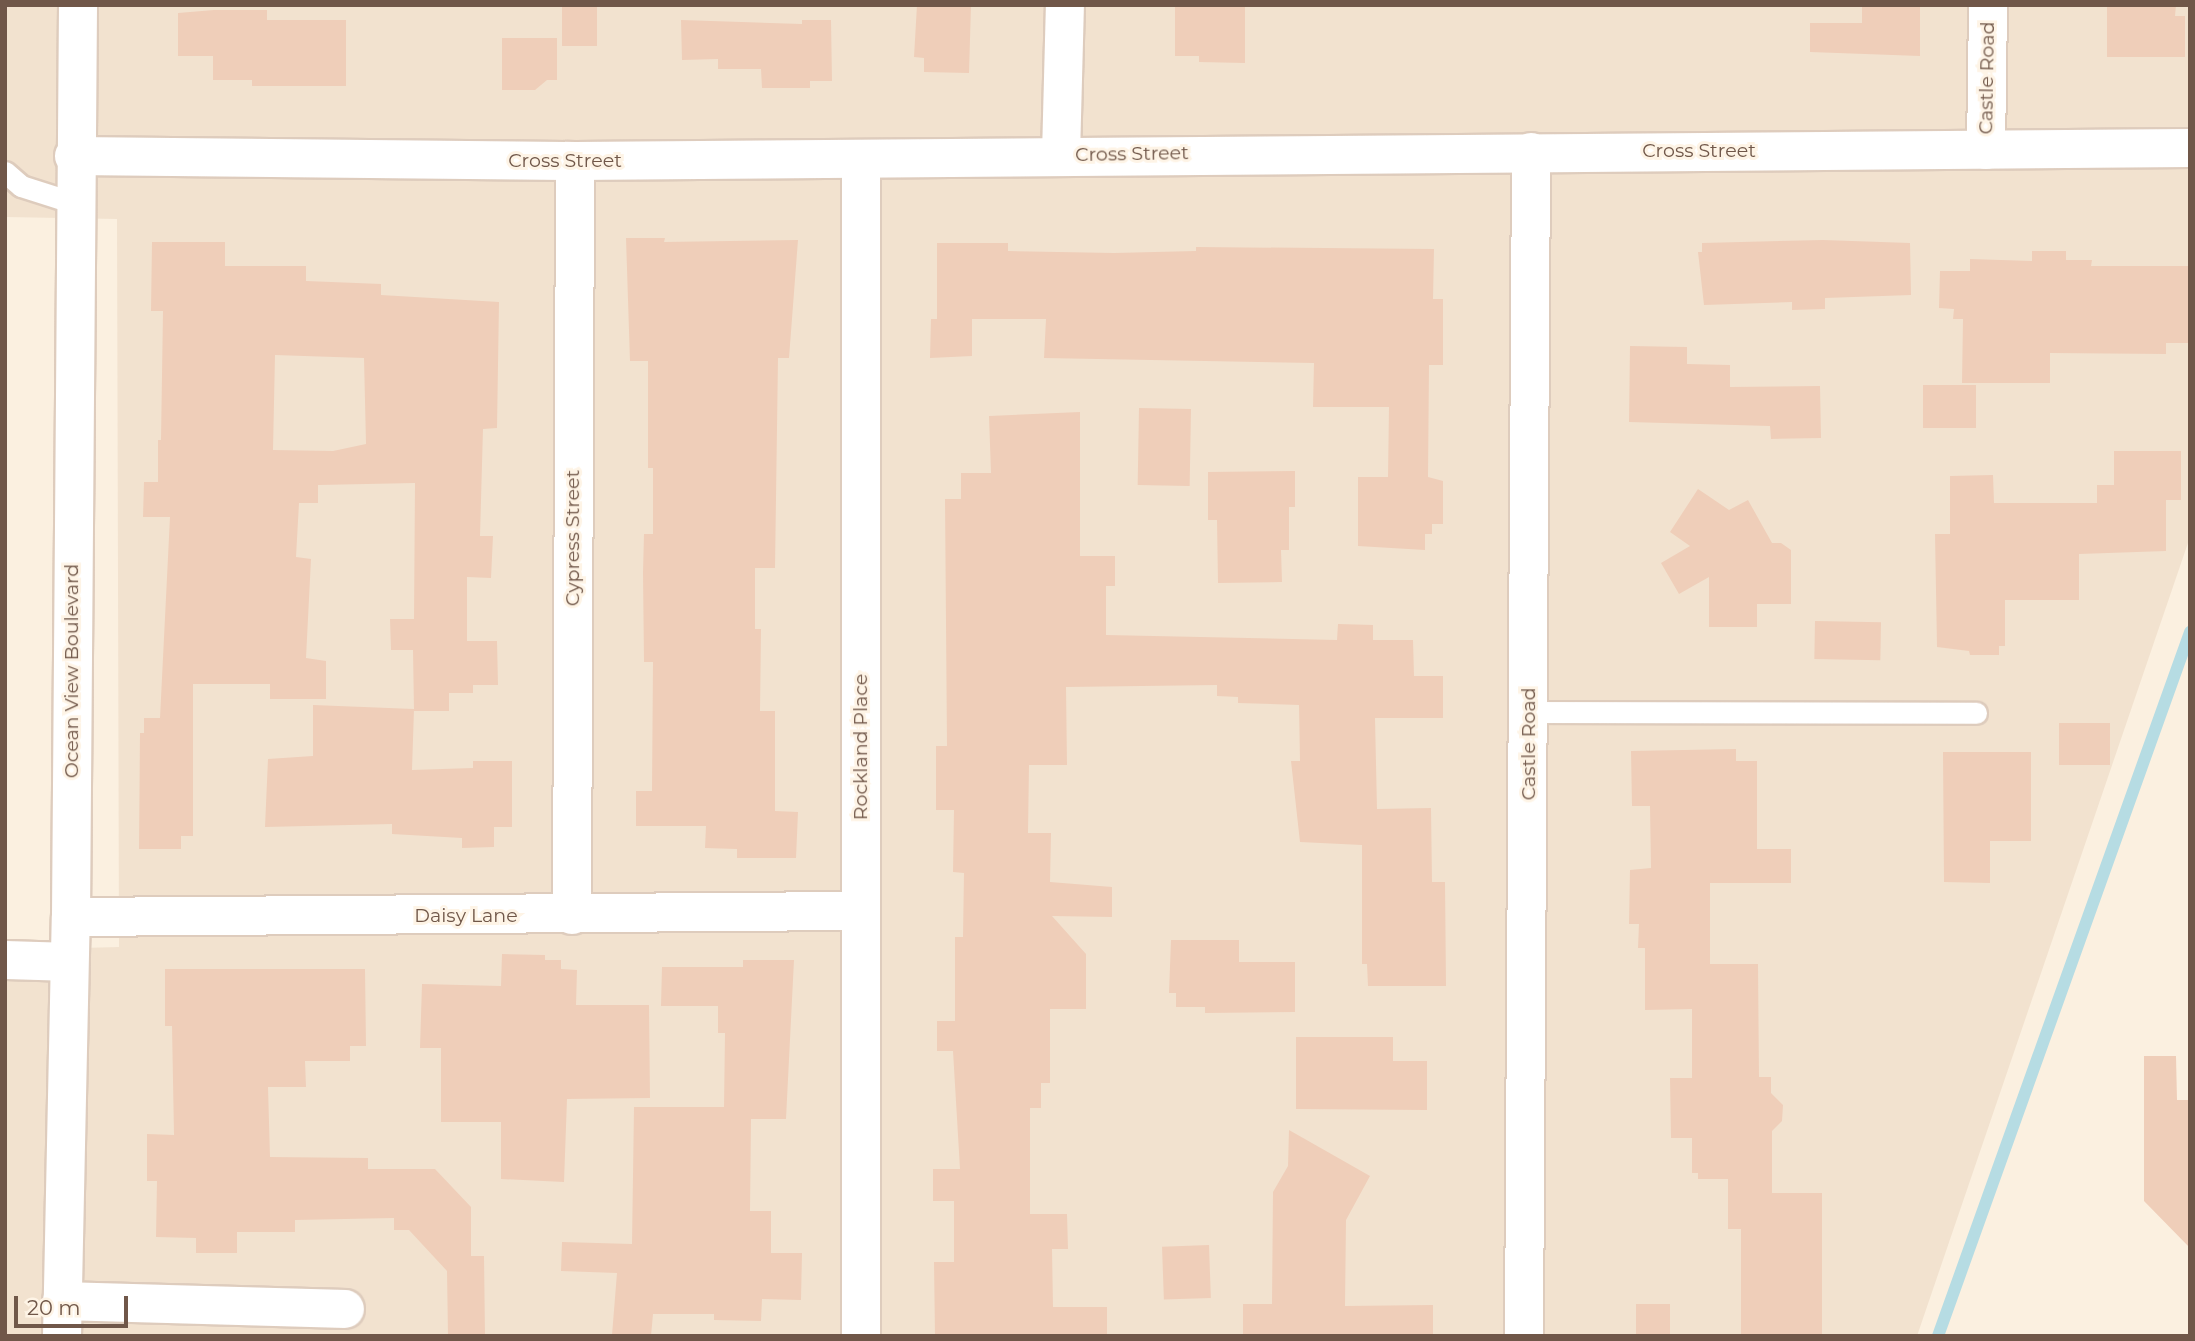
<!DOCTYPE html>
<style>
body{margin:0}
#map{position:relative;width:2195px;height:1341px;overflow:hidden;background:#fbf0e0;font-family:Montserrat,sans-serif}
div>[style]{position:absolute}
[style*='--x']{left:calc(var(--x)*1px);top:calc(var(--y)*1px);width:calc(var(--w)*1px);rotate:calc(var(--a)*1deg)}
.residential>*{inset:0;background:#f2e2cf}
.stream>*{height:12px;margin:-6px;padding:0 6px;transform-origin:6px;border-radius:6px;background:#b6dce3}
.building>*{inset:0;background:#efceb9;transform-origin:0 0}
.roads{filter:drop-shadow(2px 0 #deccbd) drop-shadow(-2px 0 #deccbd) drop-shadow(0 2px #deccbd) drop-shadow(0 -2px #deccbd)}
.service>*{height:21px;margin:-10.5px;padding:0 10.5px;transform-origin:10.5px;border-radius:10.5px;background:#fff}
.minor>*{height:38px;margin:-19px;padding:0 19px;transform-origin:19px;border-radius:19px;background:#fff}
.tertiary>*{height:38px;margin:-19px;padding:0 19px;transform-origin:19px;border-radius:19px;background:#fff}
span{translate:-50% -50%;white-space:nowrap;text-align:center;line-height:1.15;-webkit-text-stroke:6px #fef4e6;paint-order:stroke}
.street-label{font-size:19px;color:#705749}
.frame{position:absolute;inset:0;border:7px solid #705749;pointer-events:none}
.scale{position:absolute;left:14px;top:1296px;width:114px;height:32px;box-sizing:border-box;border:4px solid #705749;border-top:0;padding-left:9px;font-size:21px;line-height:24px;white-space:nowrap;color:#705749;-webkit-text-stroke:5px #fef4e6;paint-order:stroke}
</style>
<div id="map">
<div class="residential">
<div style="clip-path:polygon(5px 5px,2190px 5px,2190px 537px,1917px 1336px,5px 1336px,5px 950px,119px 947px,117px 219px,5px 217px)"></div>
</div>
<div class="stream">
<div style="--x:1938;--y:1336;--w:748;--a:-70.3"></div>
</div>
<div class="building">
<div style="left:562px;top:5px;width:35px;height:41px"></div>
<div style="clip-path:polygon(917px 5px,971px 5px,969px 73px,924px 72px,924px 58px,914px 57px)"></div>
<div style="clip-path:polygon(1175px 5px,1245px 5px,1245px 63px,1199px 62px,1199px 56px,1175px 56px)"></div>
<div style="clip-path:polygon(1862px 5px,1920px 5px,1920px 56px,1810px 52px,1810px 23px,1862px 23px)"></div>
<div style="clip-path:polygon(2107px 5px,2176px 5px,2175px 16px,2185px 16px,2185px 57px,2107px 57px)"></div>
<div style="clip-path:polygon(214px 10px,267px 10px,267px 20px,346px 20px,346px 86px,252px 86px,252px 80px,213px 80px,213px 56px,178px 56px,178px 13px)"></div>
<div style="clip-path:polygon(681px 20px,802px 24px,802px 20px,831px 20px,832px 81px,810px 81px,810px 88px,762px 88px,761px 69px,718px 69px,718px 59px,682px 60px)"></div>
<div style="clip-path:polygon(502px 38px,557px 38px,557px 80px,547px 80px,535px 90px,502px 90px)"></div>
<div style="clip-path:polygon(626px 238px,665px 238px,664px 242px,798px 240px,789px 358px,778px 358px,775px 568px,755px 568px,755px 629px,761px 629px,760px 711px,775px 711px,775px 811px,798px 812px,796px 858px,737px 858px,737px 849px,705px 848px,706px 826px,636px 826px,636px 791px,652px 791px,653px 662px,644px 662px,643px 573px,644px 534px,653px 534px,653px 468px,648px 468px,648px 361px,630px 361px)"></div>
<div style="clip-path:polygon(1823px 240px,1910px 243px,1911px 295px,1825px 298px,1825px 309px,1792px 310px,1792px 302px,1704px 305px,1698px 252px,1702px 252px,1702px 243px)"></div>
<div style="clip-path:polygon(evenodd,152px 242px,225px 242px,225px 266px,306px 266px,306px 281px,381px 284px,381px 295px,499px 302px,497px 428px,483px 429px,480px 536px,493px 536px,491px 578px,467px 577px,467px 641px,497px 641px,498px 685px,473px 685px,473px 693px,449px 693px,449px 711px,414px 711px,413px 650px,391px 650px,390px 619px,414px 619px,415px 483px,318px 485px,318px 503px,299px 503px,296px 557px,311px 559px,306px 658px,326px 661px,326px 699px,270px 699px,270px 684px,193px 684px,193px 836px,181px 836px,181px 849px,139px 849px,140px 733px,144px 733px,144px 718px,160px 718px,170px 517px,143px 517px,144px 482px,158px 482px,158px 440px,161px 440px,163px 311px,151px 311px,152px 242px,275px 355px,364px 358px,366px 444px,333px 451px,273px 450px,275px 355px)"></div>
<div style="clip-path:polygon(937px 243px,1008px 243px,1008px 251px,1114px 253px,1196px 251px,1196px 247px,1434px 249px,1433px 299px,1443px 299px,1443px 365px,1429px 365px,1428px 477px,1443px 481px,1443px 524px,1432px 524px,1432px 534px,1425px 534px,1425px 550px,1358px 546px,1358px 477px,1388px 477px,1389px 407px,1313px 407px,1314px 363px,1044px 358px,1046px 319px,972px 319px,972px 356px,930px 358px,931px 319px,937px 319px)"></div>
<div style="clip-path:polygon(2032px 251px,2066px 251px,2066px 260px,2092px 260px,2091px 266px,2190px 266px,2190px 343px,2166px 343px,2166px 354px,2050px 353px,2050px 383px,1962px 383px,1963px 319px,1953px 319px,1954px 309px,1939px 308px,1940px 271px,1970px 271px,1970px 259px,2032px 261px)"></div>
<div style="clip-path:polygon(1630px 346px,1687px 347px,1687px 364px,1730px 365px,1730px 387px,1820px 386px,1821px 438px,1771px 439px,1770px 426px,1629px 422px)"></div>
<div style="left:1923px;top:385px;width:53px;height:43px"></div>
<div style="left:1191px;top:409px;width:77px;height:52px;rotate:91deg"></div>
<div style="clip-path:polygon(1080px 412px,1080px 556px,1115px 556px,1115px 586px,1106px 586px,1106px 635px,1337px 640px,1338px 624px,1373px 625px,1373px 640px,1413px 640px,1414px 676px,1443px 676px,1443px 718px,1375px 718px,1377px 809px,1431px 808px,1432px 882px,1445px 882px,1446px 986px,1368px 986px,1367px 964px,1362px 964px,1362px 845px,1300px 842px,1291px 761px,1300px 761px,1299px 705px,1238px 703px,1238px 697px,1217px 696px,1217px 685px,1066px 687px,1067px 765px,1029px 765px,1028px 833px,1051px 833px,1050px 882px,1112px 887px,1112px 917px,1052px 916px,1086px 954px,1086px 1009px,1050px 1009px,1050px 1083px,1041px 1083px,1041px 1108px,1030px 1108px,1030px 1214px,1067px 1214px,1068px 1249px,1052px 1249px,1053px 1307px,1107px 1307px,1107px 1336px,935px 1336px,934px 1262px,954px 1262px,954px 1201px,933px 1201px,933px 1169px,960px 1169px,953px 1051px,937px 1051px,937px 1021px,955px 1021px,955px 937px,963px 937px,964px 873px,953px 872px,954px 810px,936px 810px,936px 746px,947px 746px,945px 499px,961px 499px,961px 473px,991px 473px,989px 416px)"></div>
<div style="clip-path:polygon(2114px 451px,2181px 451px,2181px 500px,2166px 500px,2166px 551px,2079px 554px,2079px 600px,2005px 600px,2005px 646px,1999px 646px,1999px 655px,1970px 655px,1969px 651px,1937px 647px,1935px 534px,1950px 534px,1950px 476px,1993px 475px,1994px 503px,2097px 503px,2097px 485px,2114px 485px)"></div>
<div style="clip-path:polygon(1295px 471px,1295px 507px,1289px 507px,1289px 550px,1281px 550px,1282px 582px,1218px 583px,1217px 520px,1208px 520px,1208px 472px)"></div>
<div style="clip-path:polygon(1698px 489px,1729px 510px,1748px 500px,1772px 543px,1781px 543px,1791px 550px,1791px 604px,1757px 604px,1757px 627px,1709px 627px,1709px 577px,1679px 594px,1661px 563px,1690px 546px,1670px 532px)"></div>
<div style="left:1815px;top:621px;width:66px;height:38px;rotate:1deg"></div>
<div style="clip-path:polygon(313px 705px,414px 709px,412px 770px,473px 768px,473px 761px,512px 761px,512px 827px,494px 827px,494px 847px,462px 848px,462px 838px,392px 834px,392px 824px,265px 827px,268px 759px,313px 756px)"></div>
<div style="left:2059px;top:723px;width:51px;height:42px"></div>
<div style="clip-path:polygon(1736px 749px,1736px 761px,1757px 761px,1757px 849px,1791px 849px,1791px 883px,1710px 883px,1710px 964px,1758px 964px,1759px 1077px,1771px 1077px,1771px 1093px,1783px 1105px,1782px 1121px,1772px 1131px,1772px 1193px,1822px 1193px,1822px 1336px,1741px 1336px,1741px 1229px,1728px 1229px,1728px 1179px,1698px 1179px,1698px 1173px,1692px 1173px,1692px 1138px,1671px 1138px,1670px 1078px,1692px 1078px,1692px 1009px,1645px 1010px,1645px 948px,1638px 948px,1639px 924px,1629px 924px,1630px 870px,1651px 868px,1650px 806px,1632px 806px,1631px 751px)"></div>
<div style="clip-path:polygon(1943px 752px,2031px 752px,2031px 841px,1990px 841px,1990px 883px,1944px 882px)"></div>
<div style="clip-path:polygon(1171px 940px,1239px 940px,1239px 962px,1295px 962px,1295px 1012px,1205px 1013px,1205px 1007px,1176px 1007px,1176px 993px,1169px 993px)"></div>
<div style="clip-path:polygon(502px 954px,545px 955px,545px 960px,561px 960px,561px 969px,577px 970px,576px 1005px,649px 1005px,650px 1098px,567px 1099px,564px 1182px,501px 1179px,501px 1122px,441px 1122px,441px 1048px,420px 1048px,422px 984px,501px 986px)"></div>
<div style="clip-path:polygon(743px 960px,794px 960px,786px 1119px,751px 1119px,750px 1211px,771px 1211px,771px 1253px,802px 1253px,801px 1300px,762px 1299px,761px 1321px,714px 1320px,714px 1314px,653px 1314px,651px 1336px,612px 1335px,617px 1273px,561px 1271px,562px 1242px,632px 1244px,634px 1107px,724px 1107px,725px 1033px,718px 1033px,718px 1006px,661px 1006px,662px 967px,743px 967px)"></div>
<div style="clip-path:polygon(165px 969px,365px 969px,366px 1046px,350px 1046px,350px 1061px,305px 1061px,306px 1087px,268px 1087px,270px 1157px,368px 1158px,368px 1169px,435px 1169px,471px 1207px,471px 1256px,484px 1256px,485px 1336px,448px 1336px,447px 1271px,409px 1230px,394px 1230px,394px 1218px,295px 1220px,295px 1232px,237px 1232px,237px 1253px,196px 1253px,196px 1238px,156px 1237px,157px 1181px,147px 1181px,147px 1134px,174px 1135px,172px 1026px,165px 1026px)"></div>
<div style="clip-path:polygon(1296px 1037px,1393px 1037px,1393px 1061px,1427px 1061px,1427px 1110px,1296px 1109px)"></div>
<div style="clip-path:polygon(2144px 1056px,2176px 1056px,2177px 1100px,2190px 1100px,2190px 1248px,2144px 1201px)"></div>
<div style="clip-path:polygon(1289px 1130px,1370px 1176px,1346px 1220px,1345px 1306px,1433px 1305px,1433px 1336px,1243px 1336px,1243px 1304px,1272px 1304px,1273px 1192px,1288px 1166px)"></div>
<div style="left:1209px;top:1245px;width:53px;height:47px;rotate:88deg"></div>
<div style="left:1636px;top:1304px;width:34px;height:32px"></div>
</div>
<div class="roads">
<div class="service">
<div style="--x:5;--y:172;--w:21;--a:41"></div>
<div style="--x:21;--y:186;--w:56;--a:17.8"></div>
<div style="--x:1529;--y:712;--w:447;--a:0.1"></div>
</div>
<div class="minor">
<div style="--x:1986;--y:150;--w:145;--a:-89.2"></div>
<div style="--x:1061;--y:155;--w:150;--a:-88.5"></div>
<div style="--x:74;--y:156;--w:501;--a:0.57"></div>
<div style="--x:575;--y:161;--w:1615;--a:-0.46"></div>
<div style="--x:572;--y:915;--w:754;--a:-89.77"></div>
<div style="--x:71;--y:917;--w:790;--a:-0.44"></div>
<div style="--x:5;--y:960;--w:63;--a:1.8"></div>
<div style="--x:62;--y:1301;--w:283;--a:1.6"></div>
<div style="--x:861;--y:1336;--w:1177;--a:-90"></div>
</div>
<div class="tertiary">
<div style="--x:62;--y:1336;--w:419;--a:-88.8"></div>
<div style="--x:71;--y:917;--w:912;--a:-89.56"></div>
<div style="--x:1524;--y:1336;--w:1184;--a:-89.66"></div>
</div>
</div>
<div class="street-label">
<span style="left:1987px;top:78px;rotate:-89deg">Castle Road</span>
<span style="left:1699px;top:151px">Cross Street</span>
<span style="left:1132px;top:154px;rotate:-1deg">Cross Street</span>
<span style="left:565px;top:161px">Cross Street</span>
<span style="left:573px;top:538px;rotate:-90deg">Cypress Street</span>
<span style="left:72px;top:671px;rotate:-90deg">Ocean View Boulevard</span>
<span style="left:1529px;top:744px;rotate:-90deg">Castle Road</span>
<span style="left:861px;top:747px;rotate:-90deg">Rockland Place</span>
<span style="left:466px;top:916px">Daisy Lane</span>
</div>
<div class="frame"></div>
<div class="scale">20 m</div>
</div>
